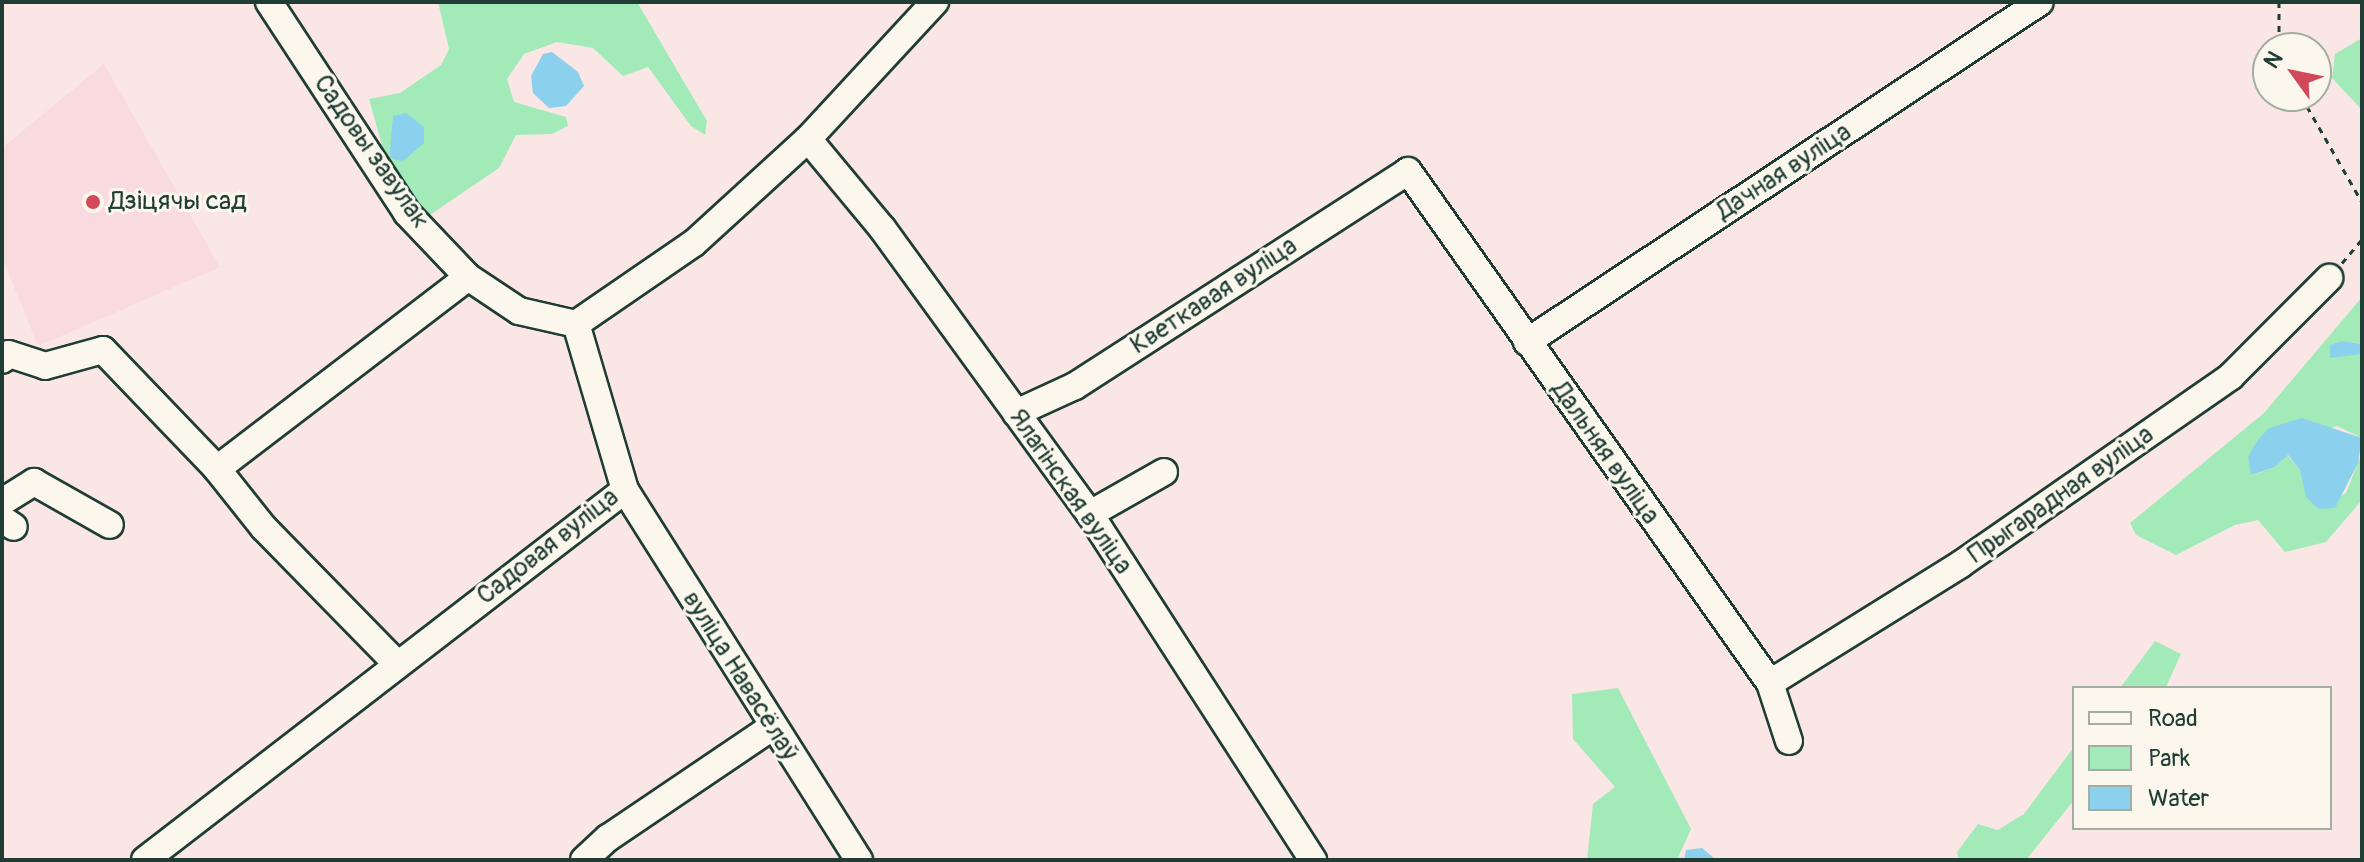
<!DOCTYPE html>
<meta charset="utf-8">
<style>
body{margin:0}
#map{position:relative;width:2364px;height:862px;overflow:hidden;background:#fae6e4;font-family:Pangolin,sans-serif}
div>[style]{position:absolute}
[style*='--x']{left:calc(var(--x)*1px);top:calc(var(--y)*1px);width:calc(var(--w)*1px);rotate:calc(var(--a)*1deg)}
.built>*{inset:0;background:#f9dade}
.green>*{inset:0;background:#a2ebb9}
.water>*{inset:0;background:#8bd0ed}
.path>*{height:3px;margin-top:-1.5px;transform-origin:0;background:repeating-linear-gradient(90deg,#1f3d34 0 6px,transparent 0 12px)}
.roads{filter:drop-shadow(2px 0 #1f3d34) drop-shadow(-2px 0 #1f3d34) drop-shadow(0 2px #1f3d34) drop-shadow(0 -2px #1f3d34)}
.minor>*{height:26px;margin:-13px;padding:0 13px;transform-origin:13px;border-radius:13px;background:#fbf7ec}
.dots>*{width:22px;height:22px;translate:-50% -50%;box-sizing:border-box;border:4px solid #fbf7ec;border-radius:50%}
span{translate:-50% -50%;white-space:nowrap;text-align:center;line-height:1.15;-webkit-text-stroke:6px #fbf7ec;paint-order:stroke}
.street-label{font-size:26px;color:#1f3d34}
.poi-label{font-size:26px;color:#1f3d34}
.left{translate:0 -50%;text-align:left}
.frame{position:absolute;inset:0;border:4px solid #1f3d34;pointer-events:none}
.legend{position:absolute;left:2072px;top:686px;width:260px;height:144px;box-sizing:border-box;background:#fbf7ec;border:2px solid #a3ada2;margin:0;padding:10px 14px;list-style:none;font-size:24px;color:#1f3d34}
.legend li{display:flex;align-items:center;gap:16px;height:40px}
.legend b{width:40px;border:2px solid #a3ada2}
.north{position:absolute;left:2252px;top:32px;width:80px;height:80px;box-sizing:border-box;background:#fbf7ec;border:2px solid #a3ada2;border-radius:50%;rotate:303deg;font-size:22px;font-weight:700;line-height:32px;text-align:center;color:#1f3d34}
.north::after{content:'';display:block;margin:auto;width:28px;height:36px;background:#d1495b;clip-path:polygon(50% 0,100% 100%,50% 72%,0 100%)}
</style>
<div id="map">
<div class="built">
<div style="clip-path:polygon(104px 64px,220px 267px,38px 346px,2px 257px,2px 148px)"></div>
</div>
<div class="green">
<div style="clip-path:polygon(438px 2px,637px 2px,707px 121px,705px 135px,691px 126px,648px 67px,623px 76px,593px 48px,557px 42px,524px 54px,507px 79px,514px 102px,566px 117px,568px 126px,552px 134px,516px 135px,499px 168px,421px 221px,393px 185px,369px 99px,400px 93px,441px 65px,449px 49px)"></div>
<div style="clip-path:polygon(2362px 38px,2362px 110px,2332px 78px,2335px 54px)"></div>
<div style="clip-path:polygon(2362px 297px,2362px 344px,2342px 341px,2362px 354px,2362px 438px,2337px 426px,2248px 457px,2252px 475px,2275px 467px,2287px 455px,2300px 470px,2307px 497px,2318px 509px,2346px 493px,2362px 452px,2362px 500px,2326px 542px,2285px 552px,2258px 520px,2235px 525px,2176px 555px,2136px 535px,2130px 523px,2264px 413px)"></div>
<div style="clip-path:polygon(2155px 641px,2181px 654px,2166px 687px,2120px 688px)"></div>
<div style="clip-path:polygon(1618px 688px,1691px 829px,1677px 860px,1587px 860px,1593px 804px,1615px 787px,1573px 739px,1572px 694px)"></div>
<div style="clip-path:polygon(2074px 747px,2074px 800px,2026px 860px,1959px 860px,1957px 852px,1978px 824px,1998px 830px,2024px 814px)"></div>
</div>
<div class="water">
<div style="clip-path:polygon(552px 52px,578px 72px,584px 86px,566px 106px,549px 108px,533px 93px,531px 76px,543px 54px)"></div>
<div style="clip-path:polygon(406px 113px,424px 127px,424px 143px,402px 162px,390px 157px,390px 150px,393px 116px)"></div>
<div style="clip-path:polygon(2342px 341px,2362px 344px,2362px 354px,2330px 358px,2330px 345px)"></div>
<div style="clip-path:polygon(2302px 418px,2362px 438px,2358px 463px,2335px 508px,2318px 509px,2306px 497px,2300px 470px,2288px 455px,2275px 467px,2251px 475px,2248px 457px,2257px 441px,2269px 428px)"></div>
<div style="clip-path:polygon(1702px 848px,1716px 860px,1684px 860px,1686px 850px)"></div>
</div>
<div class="path">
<div style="--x:2279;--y:2;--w:46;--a:90"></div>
<div style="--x:2301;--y:96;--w:122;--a:60.1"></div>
<div style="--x:2342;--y:263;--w:31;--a:-50"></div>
</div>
<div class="roads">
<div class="minor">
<div style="--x:269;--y:2;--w:252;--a:56.8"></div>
<div style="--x:407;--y:213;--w:88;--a:46.4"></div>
<div style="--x:468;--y:277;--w:61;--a:33.7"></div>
<div style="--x:519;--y:311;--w:58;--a:12.8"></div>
<div style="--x:808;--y:139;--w:116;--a:50.3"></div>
<div style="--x:882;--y:228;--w:354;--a:54"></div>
<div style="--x:1090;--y:514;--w:412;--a:57.2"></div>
<div style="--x:1527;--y:342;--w:615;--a:-33.54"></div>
<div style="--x:2;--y:360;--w:9;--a:-41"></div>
<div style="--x:9;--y:354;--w:38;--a:18"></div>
<div style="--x:45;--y:366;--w:60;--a:-15.4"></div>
<div style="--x:103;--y:350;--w:165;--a:46.2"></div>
<div style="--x:217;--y:469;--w:316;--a:-37.4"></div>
<div style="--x:1016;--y:413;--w:65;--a:-24.6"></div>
<div style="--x:1075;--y:386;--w:396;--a:-32.8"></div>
<div style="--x:1408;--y:171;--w:627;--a:54.74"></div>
<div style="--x:1770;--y:683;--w:61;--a:71.9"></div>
<div style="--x:217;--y:469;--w:75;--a:51.5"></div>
<div style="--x:264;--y:528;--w:190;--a:45.6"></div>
<div style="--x:625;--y:490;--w:438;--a:57.7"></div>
<div style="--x:2;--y:502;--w:38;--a:-32"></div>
<div style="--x:34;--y:482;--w:87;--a:29.5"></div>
<div style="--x:1090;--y:514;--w:85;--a:-29.6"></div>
<div style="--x:2;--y:519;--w:14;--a:34"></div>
<div style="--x:1770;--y:683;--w:225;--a:-31.9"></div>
<div style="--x:1961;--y:564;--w:329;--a:-34.8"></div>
<div style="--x:2231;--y:376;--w:139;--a:-45"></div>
<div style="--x:145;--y:860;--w:606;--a:-37.63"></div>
<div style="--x:625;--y:490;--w:173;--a:-106.4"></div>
<div style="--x:576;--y:324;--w:143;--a:-34.5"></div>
<div style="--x:694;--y:243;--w:154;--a:-42.4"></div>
<div style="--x:808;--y:139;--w:187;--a:-47.2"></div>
<div style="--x:584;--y:860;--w:33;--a:-43"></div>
<div style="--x:608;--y:838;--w:198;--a:-34.1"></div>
</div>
</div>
<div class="dots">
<div style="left:93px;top:202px;background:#d1495b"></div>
</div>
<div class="street-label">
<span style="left:371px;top:152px;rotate:55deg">Садовы завулак</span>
<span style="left:1784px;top:172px;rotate:-33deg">Дачная вуліца</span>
<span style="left:1214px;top:296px;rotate:-33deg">Кветкавая вуліца</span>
<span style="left:1605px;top:453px;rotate:55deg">Дальняя вуліца</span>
<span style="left:1070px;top:492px;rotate:55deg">Ялагінская вуліца</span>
<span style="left:2061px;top:495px;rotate:-35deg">Прыгарадная вуліца</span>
<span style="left:548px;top:547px;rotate:-38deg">Садовая вуліца</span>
<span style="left:740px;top:676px;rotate:58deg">вуліца Навасёлаў</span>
</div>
<div class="poi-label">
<span class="left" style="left:109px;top:202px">Дзіцячы сад</span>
</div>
<div class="frame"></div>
<ul class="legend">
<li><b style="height:10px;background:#fbf7ec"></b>Road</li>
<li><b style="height:22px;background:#a2ebb9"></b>Park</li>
<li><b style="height:22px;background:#8bd0ed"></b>Water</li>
</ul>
<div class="north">N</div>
</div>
